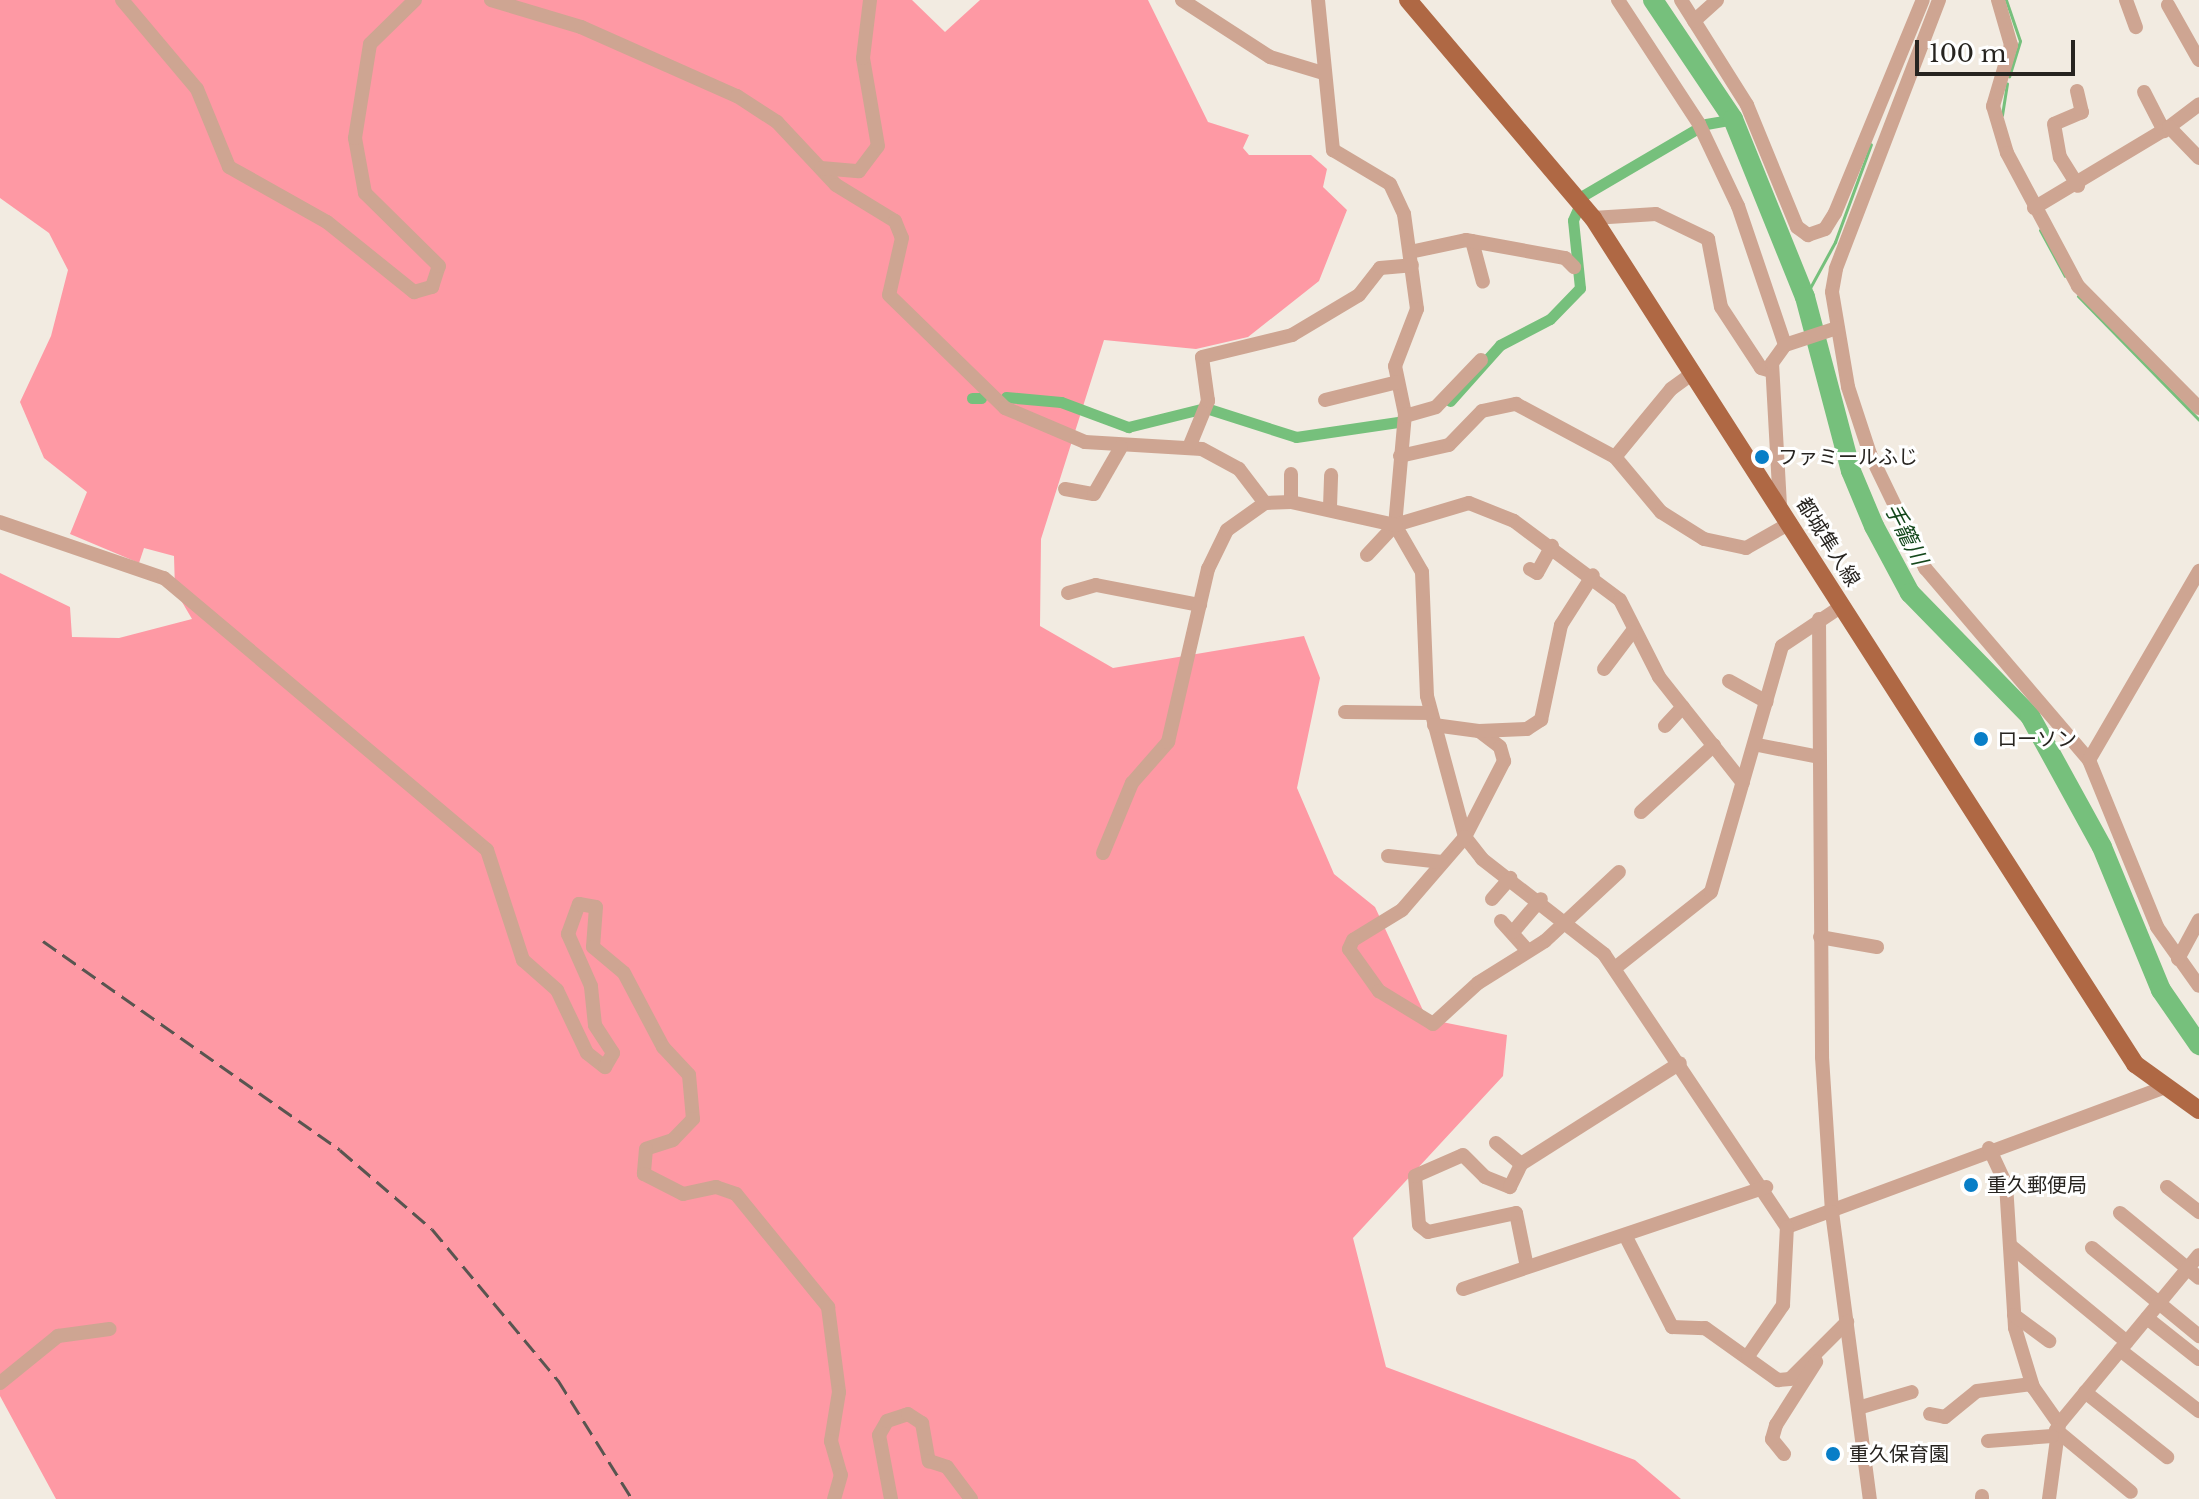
<!DOCTYPE html>
<meta charset="utf-8">
<style>
body{margin:0}
#map{position:relative;width:2199px;height:1499px;overflow:hidden;background:#f2ebe1;font-family:"Libre Baskerville","Noto Sans JP",serif}
div>[style]{position:absolute}
[style*='--x']{left:calc(var(--x)*1px);top:calc(var(--y)*1px);width:calc(var(--w)*1px);rotate:calc(var(--a)*1deg)}
.forest>*{inset:0;background:#fe99a4}
.stream>*{height:3px;margin:-1.5px;padding:0 1.5px;transform-origin:1.5px;border-radius:1.5px;background:#76c07c}
.canal>*{height:11px;margin:-5.5px;padding:0 5.5px;transform-origin:5.5px;border-radius:5.5px;background:#76c07c}
.river>*{height:20px;margin:-10px;padding:0 10px;transform-origin:10px;border-radius:10px;background:#76c07c}
.minor>*{height:14px;margin:-7px;padding:0 7px;transform-origin:7px;border-radius:7px;background:#cea592}
.major>*{height:18px;margin:-9px;padding:0 9px;transform-origin:9px;border-radius:9px;background:#af6844}
.rail>*{height:3px;margin-top:-1.5px;transform-origin:0;background:repeating-linear-gradient(90deg,#595550 0 16px,transparent 0 24px)}
.dots>*{width:22px;height:22px;translate:-50% -50%;box-sizing:border-box;border:4px solid #fff;border-radius:50%}
span{translate:-50% -50%;white-space:nowrap;text-align:center;line-height:1.15;-webkit-text-stroke:6px #fff;paint-order:stroke}
.poi-label{font-size:20px;color:#272420}
.left{translate:0 -50%;text-align:left}
.street-label{font-size:20px;color:#272420}
.water-label{font-size:22px;color:#14481c;font-style:italic}
.scale{position:absolute;left:1915px;top:40px;width:160px;height:36px;box-sizing:border-box;border:4px solid #272420;border-top:0;padding-left:10px;font-size:24px;line-height:28px;white-space:nowrap;color:#272420;-webkit-text-stroke:6px #fff;paint-order:stroke}
</style>
<div id="map">
<div class="forest">
<div style="clip-path:polygon(0 0,912px 0,945px 32px,980px 0,1148px 0,1208px 122px,1249px 135px,1243px 148px,1249px 155px,1311px 155px,1327px 169px,1323px 187px,1347px 210px,1319px 281px,1248px 337px,1196px 349px,1104px 340px,1041px 539px,1040px 626px,1113px 668px,1304px 636px,1320px 678px,1297px 788px,1334px 874px,1375px 907px,1427px 1019px,1507px 1035px,1503px 1076px,1353px 1238px,1386px 1367px,1635px 1460px,1681px 1499px,56px 1499px,0 1396px,0 573px,70px 607px,72px 637px,119px 638px,192px 619px,175px 590px,174px 556px,144px 548px,139px 563px,70px 534px,87px 492px,44px 458px,20px 402px,51px 336px,68px 270px,49px 233px,0 198px)"></div>
</div>
<div class="stream">
<div style="--x:2006;--y:0;--w:43;--a:71.1"></div>
<div style="--x:2020;--y:41;--w:37;--a:107"></div>
<div style="--x:2002;--y:115;--w:32;--a:-81"></div>
<div style="--x:2040;--y:230;--w:52;--a:61.5"></div>
<div style="--x:2078;--y:296;--w:173;--a:45.7"></div>
<div style="--x:1805;--y:297;--w:63;--a:-61.4"></div>
<div style="--x:1835;--y:242;--w:104;--a:-69.8"></div>
</div>
<div class="canal">
<div style="--x:1706;--y:124;--w:27;--a:-10"></div>
<div style="--x:1006;--y:397;--w:55;--a:5.2"></div>
<div style="--x:1061;--y:402;--w:72;--a:20.5"></div>
<div style="--x:1128;--y:427;--w:75;--a:-13.9"></div>
<div style="--x:972;--y:398;--w:9;--a:0"></div>
<div style="--x:1450;--y:401;--w:75;--a:-48.2"></div>
<div style="--x:1500;--y:345;--w:56;--a:-27.5"></div>
<div style="--x:1550;--y:319;--w:43;--a:-45.9"></div>
<div style="--x:1580;--y:288;--w:68;--a:-95.9"></div>
<div style="--x:1573;--y:220;--w:27;--a:-66"></div>
<div style="--x:1584;--y:195;--w:129;--a:-30.4"></div>
<div style="--x:1209;--y:409;--w:91;--a:17.8"></div>
<div style="--x:1296;--y:437;--w:103;--a:-8.4"></div>
</div>
<div class="river">
<div style="--x:1653;--y:0;--w:143;--a:56.1"></div>
<div style="--x:1733;--y:119;--w:192;--a:68"></div>
<div style="--x:1805;--y:297;--w:180;--a:75.2"></div>
<div style="--x:1851;--y:471;--w:60;--a:67.3"></div>
<div style="--x:1874;--y:526;--w:76;--a:61.8"></div>
<div style="--x:1910;--y:593;--w:172;--a:45.7"></div>
<div style="--x:2030;--y:716;--w:149;--a:61.2"></div>
<div style="--x:2102;--y:847;--w:155;--a:67.6"></div>
<div style="--x:2161;--y:990;--w:67;--a:55.4"></div>
</div>
<div class="minor">
<div style="--x:122;--y:0;--w:116;--a:49.9"></div>
<div style="--x:197;--y:89;--w:84;--a:67.7"></div>
<div style="--x:229;--y:167;--w:112;--a:29.3"></div>
<div style="--x:327;--y:222;--w:112;--a:38.8"></div>
<div style="--x:414;--y:292;--w:19;--a:-16"></div>
<div style="--x:432;--y:287;--w:22;--a:-72"></div>
<div style="--x:439;--y:266;--w:104;--a:-135.4"></div>
<div style="--x:365;--y:193;--w:56;--a:-100.3"></div>
<div style="--x:355;--y:138;--w:95;--a:-80.9"></div>
<div style="--x:370;--y:44;--w:63;--a:-44.4"></div>
<div style="--x:491;--y:0;--w:94;--a:16.7"></div>
<div style="--x:581;--y:27;--w:171;--a:23.9"></div>
<div style="--x:737;--y:96;--w:48;--a:33"></div>
<div style="--x:777;--y:122;--w:86;--a:46.9"></div>
<div style="--x:836;--y:185;--w:69;--a:31.4"></div>
<div style="--x:895;--y:221;--w:18;--a:68"></div>
<div style="--x:902;--y:238;--w:58;--a:102.8"></div>
<div style="--x:889;--y:295;--w:162;--a:44.2"></div>
<div style="--x:1005;--y:408;--w:87;--a:23"></div>
<div style="--x:1085;--y:442;--w:117;--a:3.4"></div>
<div style="--x:1202;--y:449;--w:42;--a:28.4"></div>
<div style="--x:1239;--y:469;--w:43;--a:52.6"></div>
<div style="--x:1182;--y:0;--w:105;--a:32.9"></div>
<div style="--x:1270;--y:57;--w:55;--a:16.8"></div>
<div style="--x:1318;--y:0;--w:151;--a:84.3"></div>
<div style="--x:1333;--y:150;--w:66;--a:30.8"></div>
<div style="--x:1390;--y:184;--w:33;--a:65"></div>
<div style="--x:1404;--y:214;--w:96;--a:82.2"></div>
<div style="--x:1417;--y:309;--w:61;--a:111.1"></div>
<div style="--x:1395;--y:366;--w:49;--a:78.2"></div>
<div style="--x:1405;--y:414;--w:111;--a:95.1"></div>
<div style="--x:1395;--y:525;--w:54;--a:60.1"></div>
<div style="--x:1422;--y:572;--w:124;--a:87.7"></div>
<div style="--x:1427;--y:696;--w:146;--a:74.9"></div>
<div style="--x:1465;--y:837;--w:28;--a:52"></div>
<div style="--x:1482;--y:859;--w:155;--a:37.9"></div>
<div style="--x:1604;--y:954;--w:329;--a:56.2"></div>
<div style="--x:1787;--y:1227;--w:398;--a:-20.3"></div>
<div style="--x:1618;--y:0;--w:148;--a:56.8"></div>
<div style="--x:1699;--y:124;--w:91;--a:64.6"></div>
<div style="--x:1738;--y:206;--w:147;--a:71.3"></div>
<div style="--x:1681;--y:0;--w:124;--a:57.8"></div>
<div style="--x:1747;--y:105;--w:132;--a:67.7"></div>
<div style="--x:1797;--y:227;--w:14;--a:36"></div>
<div style="--x:1808;--y:235;--w:18;--a:-19"></div>
<div style="--x:1825;--y:229;--w:19;--a:-58"></div>
<div style="--x:1835;--y:213;--w:230;--a:-67.6"></div>
<div style="--x:1939;--y:0;--w:288;--a:111"></div>
<div style="--x:1836;--y:269;--w:23;--a:100"></div>
<div style="--x:1832;--y:292;--w:96;--a:80.4"></div>
<div style="--x:1848;--y:387;--w:71;--a:71.8"></div>
<div style="--x:1870;--y:454;--w:127;--a:64.2"></div>
<div style="--x:1925;--y:568;--w:253;--a:49.5"></div>
<div style="--x:2089;--y:760;--w:180;--a:67.8"></div>
<div style="--x:2157;--y:927;--w:72;--a:54.6"></div>
<div style="--x:1998;--y:0;--w:47;--a:73.9"></div>
<div style="--x:2011;--y:45;--w:64;--a:106.4"></div>
<div style="--x:1993;--y:106;--w:49;--a:73.4"></div>
<div style="--x:2007;--y:153;--w:151;--a:61.9"></div>
<div style="--x:2078;--y:286;--w:172;--a:45.2"></div>
<div style="--x:2126;--y:0;--w:29;--a:70"></div>
<div style="--x:2168;--y:5;--w:63;--a:60.6"></div>
<div style="--x:1694;--y:21;--w:31;--a:-42"></div>
<div style="--x:2077;--y:91;--w:22;--a:77"></div>
<div style="--x:2082;--y:112;--w:30;--a:157"></div>
<div style="--x:2054;--y:124;--w:34;--a:80"></div>
<div style="--x:2060;--y:157;--w:34;--a:58"></div>
<div style="--x:2144;--y:92;--w:44;--a:62.9"></div>
<div style="--x:2169;--y:127;--w:38;--a:-37"></div>
<div style="--x:821;--y:168;--w:38;--a:5"></div>
<div style="--x:859;--y:171;--w:31;--a:-53"></div>
<div style="--x:878;--y:146;--w:89;--a:-99.7"></div>
<div style="--x:863;--y:58;--w:58;--a:-83.1"></div>
<div style="--x:2034;--y:208;--w:157;--a:-31"></div>
<div style="--x:2169;--y:127;--w:43;--a:45.9"></div>
<div style="--x:1593;--y:218;--w:63;--a:-3.6"></div>
<div style="--x:1656;--y:214;--w:58;--a:25.7"></div>
<div style="--x:1708;--y:239;--w:69;--a:79.2"></div>
<div style="--x:1721;--y:307;--w:73;--a:56.7"></div>
<div style="--x:1761;--y:368;--w:10;--a:17"></div>
<div style="--x:1472;--y:241;--w:42;--a:75"></div>
<div style="--x:1410;--y:252;--w:57;--a:-12.1"></div>
<div style="--x:1466;--y:240;--w:101;--a:10.3"></div>
<div style="--x:1565;--y:258;--w:13;--a:45"></div>
<div style="--x:1325;--y:400;--w:75;--a:-13.9"></div>
<div style="--x:1405;--y:416;--w:32;--a:-16"></div>
<div style="--x:1436;--y:407;--w:65;--a:-46.2"></div>
<div style="--x:1190;--y:445;--w:48;--a:-67.8"></div>
<div style="--x:1208;--y:401;--w:44;--a:-97.8"></div>
<div style="--x:1202;--y:357;--w:93;--a:-13.7"></div>
<div style="--x:1292;--y:335;--w:78;--a:-30.8"></div>
<div style="--x:1359;--y:295;--w:34;--a:-52"></div>
<div style="--x:1380;--y:268;--w:32;--a:-5"></div>
<div style="--x:1400;--y:456;--w:50;--a:-12.7"></div>
<div style="--x:1449;--y:445;--w:47;--a:-45.9"></div>
<div style="--x:1482;--y:411;--w:35;--a:-12"></div>
<div style="--x:1516;--y:404;--w:112;--a:28.2"></div>
<div style="--x:1615;--y:457;--w:72;--a:50.1"></div>
<div style="--x:1661;--y:512;--w:51;--a:32.1"></div>
<div style="--x:1704;--y:539;--w:43;--a:12.1"></div>
<div style="--x:1746;--y:548;--w:51;--a:-29.6"></div>
<div style="--x:1615;--y:457;--w:88;--a:-50.5"></div>
<div style="--x:1671;--y:389;--w:27;--a:-36"></div>
<div style="--x:1065;--y:489;--w:29;--a:10"></div>
<div style="--x:1094;--y:494;--w:54;--a:-60.1"></div>
<div style="--x:1291;--y:502;--w:28;--a:-90"></div>
<div style="--x:1780;--y:506;--w:143;--a:-93.2"></div>
<div style="--x:1772;--y:363;--w:22;--a:-54"></div>
<div style="--x:1785;--y:345;--w:55;--a:-18.1"></div>
<div style="--x:1330;--y:507;--w:32;--a:-88"></div>
<div style="--x:0;--y:522;--w:173;--a:18.9"></div>
<div style="--x:164;--y:578;--w:422;--a:40.1"></div>
<div style="--x:487;--y:850;--w:116;--a:71.9"></div>
<div style="--x:523;--y:960;--w:45;--a:41.4"></div>
<div style="--x:557;--y:990;--w:70;--a:64.5"></div>
<div style="--x:587;--y:1053;--w:23;--a:38"></div>
<div style="--x:605;--y:1067;--w:16;--a:-60"></div>
<div style="--x:613;--y:1053;--w:33;--a:-123"></div>
<div style="--x:595;--y:1025;--w:39;--a:-96"></div>
<div style="--x:591;--y:986;--w:57;--a:-113.9"></div>
<div style="--x:568;--y:934;--w:32;--a:-70"></div>
<div style="--x:579;--y:904;--w:17;--a:10"></div>
<div style="--x:596;--y:907;--w:40;--a:94.3"></div>
<div style="--x:593;--y:947;--w:40;--a:40"></div>
<div style="--x:624;--y:973;--w:84;--a:62.2"></div>
<div style="--x:663;--y:1047;--w:38;--a:47"></div>
<div style="--x:689;--y:1075;--w:44;--a:84.8"></div>
<div style="--x:693;--y:1119;--w:29;--a:134"></div>
<div style="--x:673;--y:1140;--w:28;--a:162"></div>
<div style="--x:646;--y:1149;--w:25;--a:95"></div>
<div style="--x:644;--y:1174;--w:44;--a:27.1"></div>
<div style="--x:683;--y:1194;--w:34;--a:-12"></div>
<div style="--x:716;--y:1187;--w:21;--a:19"></div>
<div style="--x:736;--y:1194;--w:146;--a:50.8"></div>
<div style="--x:828;--y:1307;--w:86;--a:82.6"></div>
<div style="--x:839;--y:1392;--w:50;--a:99.3"></div>
<div style="--x:831;--y:1441;--w:35;--a:74"></div>
<div style="--x:841;--y:1475;--w:25;--a:106"></div>
<div style="--x:1367;--y:555;--w:41;--a:-47"></div>
<div style="--x:1395;--y:525;--w:77;--a:-16.6"></div>
<div style="--x:1469;--y:503;--w:48;--a:21.8"></div>
<div style="--x:1514;--y:521;--w:132;--a:36.7"></div>
<div style="--x:1620;--y:600;--w:86;--a:63.1"></div>
<div style="--x:1659;--y:677;--w:135;--a:51.6"></div>
<div style="--x:1530;--y:569;--w:8;--a:30"></div>
<div style="--x:1537;--y:573;--w:31;--a:-61"></div>
<div style="--x:1068;--y:593;--w:29;--a:-16"></div>
<div style="--x:1096;--y:585;--w:106;--a:10.9"></div>
<div style="--x:1819;--y:619;--w:438;--a:89.6"></div>
<div style="--x:1822;--y:1057;--w:155;--a:86.3"></div>
<div style="--x:1832;--y:1212;--w:290;--a:82.5"></div>
<div style="--x:1604;--y:669;--w:46;--a:-52.9"></div>
<div style="--x:1729;--y:681;--w:43;--a:28.9"></div>
<div style="--x:1345;--y:712;--w:86;--a:0.7"></div>
<div style="--x:1434;--y:725;--w:45;--a:7.6"></div>
<div style="--x:1479;--y:731;--w:26;--a:37"></div>
<div style="--x:1500;--y:747;--w:15;--a:74"></div>
<div style="--x:1504;--y:761;--w:85;--a:117.2"></div>
<div style="--x:1465;--y:837;--w:96;--a:130.8"></div>
<div style="--x:1402;--y:910;--w:57;--a:148.5"></div>
<div style="--x:1353;--y:940;--w:10;--a:114"></div>
<div style="--x:1349;--y:949;--w:52;--a:54.5"></div>
<div style="--x:1379;--y:991;--w:63;--a:31.4"></div>
<div style="--x:1433;--y:1024;--w:61;--a:-42.3"></div>
<div style="--x:1478;--y:983;--w:79;--a:-32.1"></div>
<div style="--x:1545;--y:941;--w:101;--a:-43"></div>
<div style="--x:1665;--y:726;--w:26;--a:-47"></div>
<div style="--x:1479;--y:731;--w:48;--a:-2.4"></div>
<div style="--x:1527;--y:729;--w:17;--a:-33"></div>
<div style="--x:1541;--y:720;--w:97;--a:-78.1"></div>
<div style="--x:1561;--y:625;--w:59;--a:-57.4"></div>
<div style="--x:1758;--y:745;--w:62;--a:11.1"></div>
<div style="--x:2089;--y:760;--w:219;--a:-59.8"></div>
<div style="--x:1641;--y:812;--w:99;--a:-42.5"></div>
<div style="--x:1103;--y:853;--w:76;--a:-67.5"></div>
<div style="--x:1132;--y:783;--w:55;--a:-48.7"></div>
<div style="--x:1168;--y:742;--w:178;--a:-77"></div>
<div style="--x:1208;--y:569;--w:43;--a:-64"></div>
<div style="--x:1227;--y:530;--w:47;--a:-35.4"></div>
<div style="--x:1265;--y:503;--w:26;--a:-2"></div>
<div style="--x:1291;--y:502;--w:107;--a:12.5"></div>
<div style="--x:1388;--y:856;--w:54;--a:6.3"></div>
<div style="--x:1492;--y:899;--w:28;--a:-49"></div>
<div style="--x:1501;--y:921;--w:40;--a:48"></div>
<div style="--x:1513;--y:932;--w:43;--a:-49.7"></div>
<div style="--x:1820;--y:937;--w:58;--a:10"></div>
<div style="--x:2178;--y:959;--w:44;--a:-61.7"></div>
<div style="--x:1615;--y:968;--w:122;--a:-38.4"></div>
<div style="--x:1711;--y:892;--w:256;--a:-73.9"></div>
<div style="--x:1782;--y:646;--w:72;--a:-33.7"></div>
<div style="--x:1496;--y:1143;--w:33;--a:40"></div>
<div style="--x:1989;--y:1148;--w:40;--a:65"></div>
<div style="--x:2006;--y:1184;--w:144;--a:86.4"></div>
<div style="--x:2015;--y:1328;--w:62;--a:73"></div>
<div style="--x:2033;--y:1387;--w:45;--a:54.9"></div>
<div style="--x:2059;--y:1424;--w:76;--a:97.6"></div>
<div style="--x:2167;--y:1187;--w:41;--a:38"></div>
<div style="--x:2120;--y:1213;--w:102;--a:39.4"></div>
<div style="--x:1627;--y:1239;--w:99;--a:62.9"></div>
<div style="--x:1672;--y:1327;--w:33;--a:2"></div>
<div style="--x:1705;--y:1328;--w:90;--a:35.5"></div>
<div style="--x:1778;--y:1380;--w:12;--a:-5"></div>
<div style="--x:1790;--y:1379;--w:81;--a:-45"></div>
<div style="--x:2012;--y:1247;--w:149;--a:39.6"></div>
<div style="--x:2092;--y:1248;--w:139;--a:39.4"></div>
<div style="--x:1527;--y:1267;--w:55;--a:-101.5"></div>
<div style="--x:1516;--y:1213;--w:90;--a:167.8"></div>
<div style="--x:1428;--y:1232;--w:11;--a:-142"></div>
<div style="--x:1419;--y:1225;--w:49;--a:-94.7"></div>
<div style="--x:1415;--y:1176;--w:52;--a:-23.6"></div>
<div style="--x:1463;--y:1155;--w:31;--a:45"></div>
<div style="--x:1485;--y:1177;--w:27;--a:22"></div>
<div style="--x:1510;--y:1187;--w:25;--a:-64"></div>
<div style="--x:1521;--y:1164;--w:188;--a:-32.4"></div>
<div style="--x:1463;--y:1289;--w:320;--a:-18.6"></div>
<div style="--x:2014;--y:1315;--w:44;--a:36.6"></div>
<div style="--x:2147;--y:1318;--w:66;--a:38.3"></div>
<div style="--x:2120;--y:1350;--w:100;--a:37.7"></div>
<div style="--x:1748;--y:1356;--w:62;--a:-55.5"></div>
<div style="--x:1783;--y:1305;--w:78;--a:-87.1"></div>
<div style="--x:0;--y:1383;--w:75;--a:-39"></div>
<div style="--x:58;--y:1336;--w:52;--a:-7.7"></div>
<div style="--x:2085;--y:1392;--w:105;--a:38.4"></div>
<div style="--x:1858;--y:1408;--w:56;--a:-16.5"></div>
<div style="--x:1930;--y:1414;--w:15;--a:11"></div>
<div style="--x:1945;--y:1417;--w:41;--a:-39.1"></div>
<div style="--x:1977;--y:1391;--w:55;--a:-7.3"></div>
<div style="--x:2059;--y:1424;--w:219;--a:-50.4"></div>
<div style="--x:2056;--y:1430;--w:97;--a:39.6"></div>
<div style="--x:1988;--y:1441;--w:64;--a:-4.5"></div>
<div style="--x:1784;--y:1454;--w:19;--a:-129"></div>
<div style="--x:1772;--y:1439;--w:15;--a:-74"></div>
<div style="--x:1776;--y:1425;--w:75;--a:-57.6"></div>
<div style="--x:1982;--y:1496;--w:3;--a:90"></div>
<div style="--x:891;--y:1499;--w:65;--a:-100.6"></div>
<div style="--x:879;--y:1435;--w:16;--a:-60"></div>
<div style="--x:887;--y:1421;--w:22;--a:-18"></div>
<div style="--x:908;--y:1414;--w:17;--a:33"></div>
<div style="--x:922;--y:1423;--w:39;--a:80"></div>
<div style="--x:929;--y:1461;--w:19;--a:18"></div>
<div style="--x:947;--y:1467;--w:40;--a:53"></div>
</div>
<div class="major">
<div style="--x:1408;--y:0;--w:286;--a:49.7"></div>
<div style="--x:1593;--y:218;--w:1005;--a:57.35"></div>
<div style="--x:2135;--y:1064;--w:79;--a:35.7"></div>
</div>
<div class="rail">
<div style="--x:43;--y:941;--w:363;--a:35.1"></div>
<div style="--x:340;--y:1150;--w:121;--a:40.7"></div>
<div style="--x:432;--y:1229;--w:197;--a:50.2"></div>
<div style="--x:558;--y:1380;--w:140;--a:58.1"></div>
</div>
<div class="dots">
<div style="left:1762px;top:457px;background:#087ec7"></div>
<div style="left:1981px;top:739px;background:#087ec7"></div>
<div style="left:1971px;top:1185px;background:#087ec7"></div>
<div style="left:1833px;top:1454px;background:#087ec7"></div>
</div>
<div class="poi-label">
<span class="left" style="left:1778px;top:457px">ファミールふじ</span>
<span class="left" style="left:1997px;top:739px">ローソン</span>
<span class="left" style="left:1987px;top:1185px">重久郵便局</span>
<span class="left" style="left:1849px;top:1454px">重久保育園</span>
</div>
<div class="street-label">
<span style="left:1828px;top:542px;rotate:58deg">都城隼人線</span>
</div>
<div class="water-label">
<span style="left:1906px;top:534px;rotate:63deg">手籠川</span>
</div>
<div class="scale">100 m</div>
</div>
